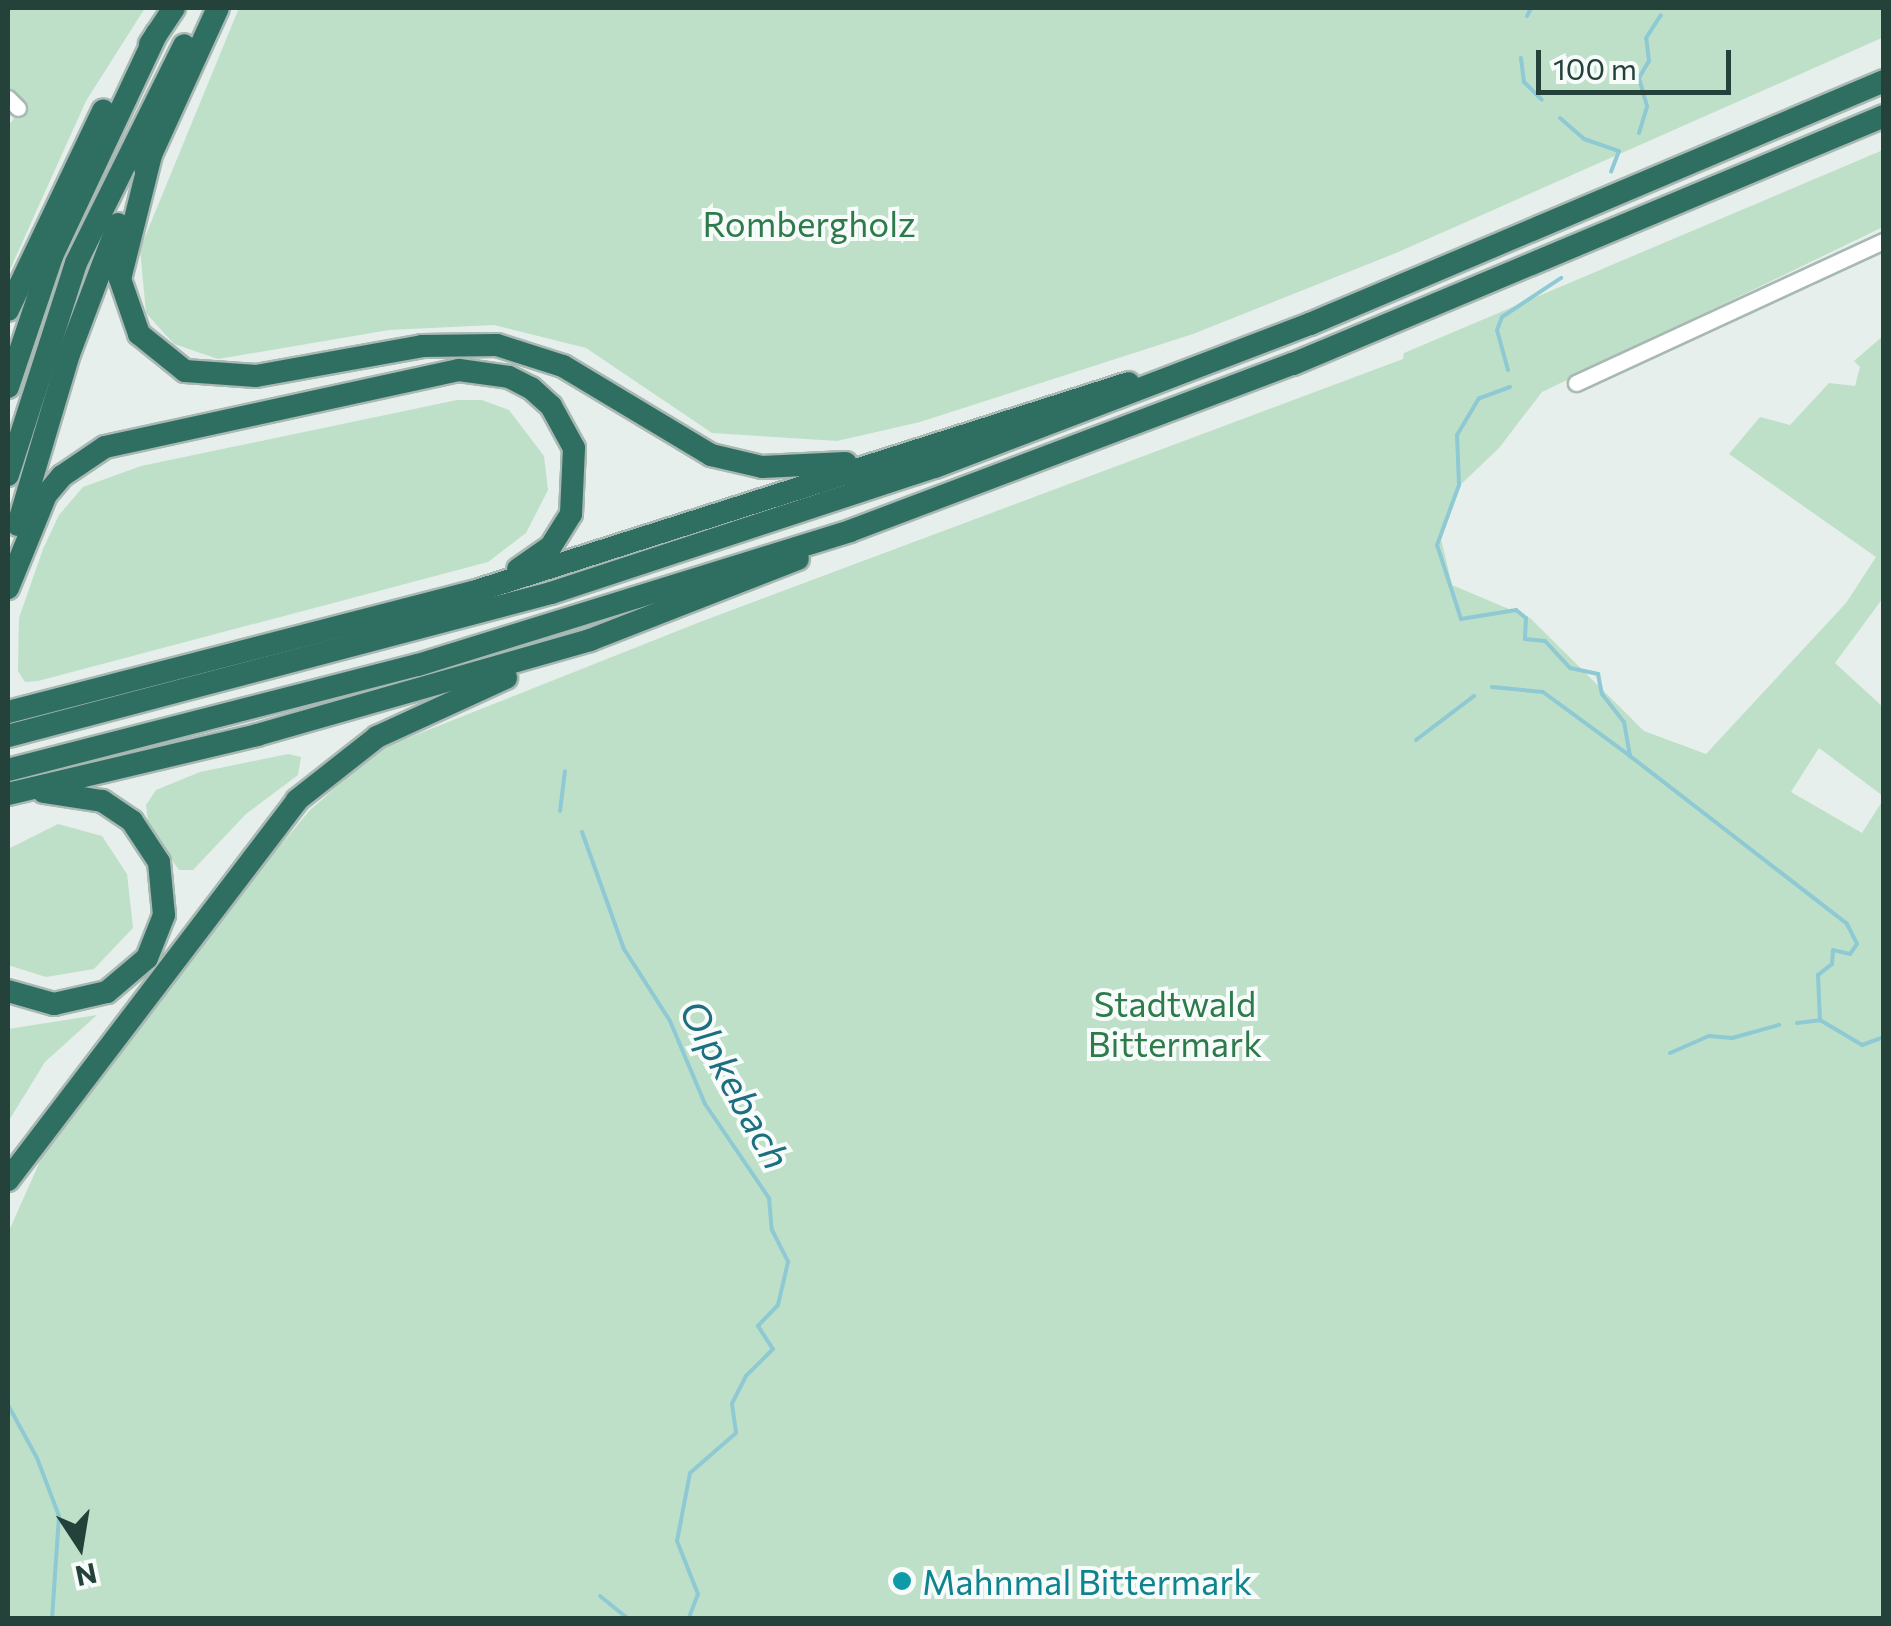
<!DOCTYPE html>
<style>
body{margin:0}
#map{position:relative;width:1891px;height:1626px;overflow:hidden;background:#e6efeb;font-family:Commissioner,sans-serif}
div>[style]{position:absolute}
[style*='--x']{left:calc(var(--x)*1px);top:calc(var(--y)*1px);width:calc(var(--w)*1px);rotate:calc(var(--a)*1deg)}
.green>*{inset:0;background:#bfe0c8}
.stream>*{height:4px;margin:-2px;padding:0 2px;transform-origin:2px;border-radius:2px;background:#8ec9d4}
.roads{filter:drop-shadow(2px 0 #a8b8b2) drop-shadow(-2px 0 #a8b8b2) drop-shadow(0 2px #a8b8b2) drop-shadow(0 -2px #a8b8b2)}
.minor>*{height:15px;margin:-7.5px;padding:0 7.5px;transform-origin:7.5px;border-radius:7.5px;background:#fff}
.highway>*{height:22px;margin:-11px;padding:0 11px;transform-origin:11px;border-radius:11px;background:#2f6f62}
.dots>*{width:28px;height:28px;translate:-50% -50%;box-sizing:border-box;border:5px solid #f7fbf9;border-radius:50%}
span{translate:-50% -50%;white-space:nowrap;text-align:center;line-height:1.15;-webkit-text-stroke:8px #f7fbf9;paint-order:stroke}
.park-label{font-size:35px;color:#2d7a4b}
.culture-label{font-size:35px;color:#0d838f}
.left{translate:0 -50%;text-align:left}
.water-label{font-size:38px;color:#1c6f80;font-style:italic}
.frame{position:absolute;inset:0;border:10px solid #24423a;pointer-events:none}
.north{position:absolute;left:30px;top:1496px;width:100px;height:100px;-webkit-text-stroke:8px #f7fbf9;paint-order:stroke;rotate:168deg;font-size:28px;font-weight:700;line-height:40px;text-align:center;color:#24423a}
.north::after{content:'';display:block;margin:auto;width:35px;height:45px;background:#24423a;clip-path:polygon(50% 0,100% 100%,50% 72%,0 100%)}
.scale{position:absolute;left:1536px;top:50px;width:195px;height:45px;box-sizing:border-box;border:5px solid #24423a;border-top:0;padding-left:12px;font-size:30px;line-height:35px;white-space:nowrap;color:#24423a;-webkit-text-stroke:8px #f7fbf9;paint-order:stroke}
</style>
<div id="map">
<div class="green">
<div style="clip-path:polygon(8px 8px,145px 8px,86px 101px,8px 274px,8px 126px,23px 107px,8px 91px)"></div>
<div style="clip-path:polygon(239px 8px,1883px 8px,1884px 37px,1396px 253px,1193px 334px,920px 422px,837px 441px,712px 433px,586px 348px,494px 325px,389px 330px,218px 359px,174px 344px,146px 313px,140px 249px)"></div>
<div style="clip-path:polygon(1883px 150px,1883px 227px,1542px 392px,1499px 448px,1455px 490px,1441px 539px,1452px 585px,1530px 618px,1644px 731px,1706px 754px,1846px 603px,1876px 557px,1729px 454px,1760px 417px,1790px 425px,1829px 383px,1855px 386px,1860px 367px,1854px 361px,1883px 336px,1883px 598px,1835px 663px,1883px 707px,1883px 796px,1819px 748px,1791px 792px,1862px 833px,1883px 800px,1883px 1618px,8px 1618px,8px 1233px,41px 1159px,226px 910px,310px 810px,380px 749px,700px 622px,1403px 359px,1404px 353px)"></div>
<div style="clip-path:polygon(457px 400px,482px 400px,509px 410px,544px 456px,548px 490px,526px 533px,488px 562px,38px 681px,25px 682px,18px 671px,19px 618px,43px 549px,59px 515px,83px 487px,141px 466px)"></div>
<div style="clip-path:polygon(288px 754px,301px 757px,298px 775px,246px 814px,193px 870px,179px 870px,149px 828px,146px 805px,156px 790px,200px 772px)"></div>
<div style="clip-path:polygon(58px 824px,102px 836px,127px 874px,133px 928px,94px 969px,46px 977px,8px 965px,8px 849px)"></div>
<div style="clip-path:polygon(97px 1015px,45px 1062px,8px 1122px,8px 1029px)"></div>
</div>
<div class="stream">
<div style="--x:1527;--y:16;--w:9;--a:-63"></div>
<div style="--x:1521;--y:58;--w:24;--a:83"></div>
<div style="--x:1524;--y:82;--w:25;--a:45"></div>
<div style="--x:1560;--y:118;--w:32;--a:41"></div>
<div style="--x:1584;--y:139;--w:37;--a:19"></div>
<div style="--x:1619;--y:151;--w:22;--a:111"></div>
<div style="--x:1639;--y:133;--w:28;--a:-73"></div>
<div style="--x:1647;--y:106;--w:29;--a:-106"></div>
<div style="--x:1639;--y:78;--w:20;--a:-60"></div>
<div style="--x:1649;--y:61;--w:23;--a:-97"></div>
<div style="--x:1646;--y:38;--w:27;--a:-57"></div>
<div style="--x:1508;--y:370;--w:41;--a:-105.4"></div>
<div style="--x:1497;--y:330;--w:14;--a:-69"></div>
<div style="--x:1502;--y:317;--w:71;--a:-33.5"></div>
<div style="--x:1510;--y:387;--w:33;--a:160"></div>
<div style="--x:1479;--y:398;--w:43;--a:120.7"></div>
<div style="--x:1457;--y:435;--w:50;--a:87.7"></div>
<div style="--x:1459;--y:485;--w:64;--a:110.1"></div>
<div style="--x:1437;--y:545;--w:78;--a:72"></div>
<div style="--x:1461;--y:619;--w:56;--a:-9.3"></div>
<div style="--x:1516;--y:610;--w:13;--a:39"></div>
<div style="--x:1526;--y:618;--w:21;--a:93"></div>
<div style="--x:1525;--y:639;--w:20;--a:6"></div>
<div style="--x:1545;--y:641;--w:37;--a:47"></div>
<div style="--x:1570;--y:668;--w:29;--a:12"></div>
<div style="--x:1598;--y:674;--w:20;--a:79"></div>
<div style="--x:1602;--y:694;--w:36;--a:52"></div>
<div style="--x:1624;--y:722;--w:35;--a:80"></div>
<div style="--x:1630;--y:756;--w:274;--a:37.7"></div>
<div style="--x:1847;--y:924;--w:22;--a:63"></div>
<div style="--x:1857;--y:944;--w:12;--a:125"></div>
<div style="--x:1850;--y:954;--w:17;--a:-167"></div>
<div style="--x:1833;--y:950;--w:14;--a:94"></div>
<div style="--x:1832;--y:964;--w:18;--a:142"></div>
<div style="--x:1818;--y:975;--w:45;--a:87.5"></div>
<div style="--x:1820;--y:1020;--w:49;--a:30.8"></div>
<div style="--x:1862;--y:1045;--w:23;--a:-20"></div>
<div style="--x:1492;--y:687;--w:51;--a:5.6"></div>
<div style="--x:1543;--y:692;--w:108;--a:36.3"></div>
<div style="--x:1416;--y:740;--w:73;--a:-37.2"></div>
<div style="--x:560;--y:811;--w:40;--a:-82.9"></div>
<div style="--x:582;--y:832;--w:124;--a:70.3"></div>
<div style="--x:624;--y:949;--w:85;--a:57.4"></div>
<div style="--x:670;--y:1021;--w:90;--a:67.1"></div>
<div style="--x:705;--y:1104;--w:114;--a:55.8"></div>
<div style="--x:769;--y:1198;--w:32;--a:85"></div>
<div style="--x:772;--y:1230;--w:36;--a:63"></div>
<div style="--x:788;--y:1262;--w:44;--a:103.1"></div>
<div style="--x:778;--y:1305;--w:29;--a:134"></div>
<div style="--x:758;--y:1326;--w:27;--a:57"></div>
<div style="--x:773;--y:1349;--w:38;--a:135"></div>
<div style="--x:746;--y:1376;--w:31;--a:117"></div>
<div style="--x:732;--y:1404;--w:29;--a:82"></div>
<div style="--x:736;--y:1433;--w:61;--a:139"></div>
<div style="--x:690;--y:1473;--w:69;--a:100.8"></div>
<div style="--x:677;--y:1541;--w:57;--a:68.4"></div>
<div style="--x:698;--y:1594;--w:26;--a:111"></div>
<div style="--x:1797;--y:1023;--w:23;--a:-7"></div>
<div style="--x:1670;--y:1053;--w:43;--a:-23.6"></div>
<div style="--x:1709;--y:1036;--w:23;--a:5"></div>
<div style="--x:1732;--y:1038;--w:49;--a:-15.5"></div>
<div style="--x:8;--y:1405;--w:60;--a:61.3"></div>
<div style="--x:37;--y:1458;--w:62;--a:69.2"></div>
<div style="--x:59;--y:1516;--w:102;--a:93.9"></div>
<div style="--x:600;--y:1596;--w:35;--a:39"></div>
</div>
<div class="roads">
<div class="minor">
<div style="--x:8;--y:98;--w:14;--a:45"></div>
<div style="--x:1576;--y:383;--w:339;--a:-24.8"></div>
</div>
<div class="highway">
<div style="--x:150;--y:44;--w:43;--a:-56.3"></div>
<div style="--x:151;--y:155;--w:128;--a:104"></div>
<div style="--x:120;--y:279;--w:58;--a:70.9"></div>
<div style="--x:139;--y:334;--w:59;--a:38.8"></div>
<div style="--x:185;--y:371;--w:71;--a:4"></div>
<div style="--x:256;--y:376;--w:169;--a:-10.2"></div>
<div style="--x:422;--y:346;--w:75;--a:-0.8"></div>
<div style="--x:497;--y:345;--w:69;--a:17.7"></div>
<div style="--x:563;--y:366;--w:173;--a:31"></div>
<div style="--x:711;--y:455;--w:52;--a:13.2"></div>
<div style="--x:762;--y:467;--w:84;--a:-2.7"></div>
<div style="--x:145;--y:168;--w:176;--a:-65.5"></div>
<div style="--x:8;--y:310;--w:221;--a:-64.5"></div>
<div style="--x:8;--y:387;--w:138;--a:-71.4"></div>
<div style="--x:52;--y:256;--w:246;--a:-64.8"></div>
<div style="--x:8;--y:475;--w:223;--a:-72.2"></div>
<div style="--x:76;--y:263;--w:243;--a:-63.6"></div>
<div style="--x:18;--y:525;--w:178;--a:-73.4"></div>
<div style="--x:69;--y:354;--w:139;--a:-69.3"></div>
<div style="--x:8;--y:588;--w:100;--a:-67.8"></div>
<div style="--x:46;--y:495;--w:25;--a:-50"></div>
<div style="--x:62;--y:476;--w:52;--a:-34"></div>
<div style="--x:105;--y:447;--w:362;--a:-12.3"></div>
<div style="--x:459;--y:370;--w:50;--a:8"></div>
<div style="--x:509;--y:377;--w:25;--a:27"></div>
<div style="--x:531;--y:388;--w:27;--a:42"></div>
<div style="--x:551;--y:406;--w:48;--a:61.3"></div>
<div style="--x:574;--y:448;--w:66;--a:92.6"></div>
<div style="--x:571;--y:514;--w:39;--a:122"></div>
<div style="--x:550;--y:547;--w:39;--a:145"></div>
<div style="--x:8;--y:712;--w:480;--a:-14.5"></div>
<div style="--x:473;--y:592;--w:688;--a:-17.67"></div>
<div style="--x:8;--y:736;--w:562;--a:-14.75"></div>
<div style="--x:551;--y:593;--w:404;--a:-18.2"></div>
<div style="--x:935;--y:467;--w:401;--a:-20.9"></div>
<div style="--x:1310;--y:324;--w:623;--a:-22.95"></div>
<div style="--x:8;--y:770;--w:423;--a:-14.4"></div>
<div style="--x:418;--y:665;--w:452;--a:-17.2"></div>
<div style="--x:850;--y:531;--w:473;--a:-20.7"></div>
<div style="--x:1293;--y:364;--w:641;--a:-22.76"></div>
<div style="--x:8;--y:794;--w:256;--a:-13.3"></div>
<div style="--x:257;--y:735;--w:346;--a:-15.9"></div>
<div style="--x:590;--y:640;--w:223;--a:-21.3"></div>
<div style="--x:8;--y:991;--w:48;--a:15.8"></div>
<div style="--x:54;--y:1004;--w:54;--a:-12.8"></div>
<div style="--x:107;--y:992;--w:52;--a:-40.4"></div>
<div style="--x:147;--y:958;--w:46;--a:-68.4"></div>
<div style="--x:164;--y:915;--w:53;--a:-95.4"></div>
<div style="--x:159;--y:862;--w:49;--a:-123.4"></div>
<div style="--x:132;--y:821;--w:36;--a:-146"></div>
<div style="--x:102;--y:801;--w:59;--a:-171.2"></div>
<div style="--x:8;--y:1180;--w:477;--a:-52.7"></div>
<div style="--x:297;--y:800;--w:102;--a:-38.2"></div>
<div style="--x:377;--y:737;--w:142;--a:-24.6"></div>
</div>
</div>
<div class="dots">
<div style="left:902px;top:1581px;background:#0f9aa8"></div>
</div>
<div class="park-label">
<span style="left:809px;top:223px">Rombergholz</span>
<span style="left:1175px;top:1023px">Stadtwald<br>Bittermark</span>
</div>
<div class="culture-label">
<span class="left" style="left:922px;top:1581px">Mahnmal Bittermark</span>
</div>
<div class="water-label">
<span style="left:736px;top:1084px;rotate:61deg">Olpkebach</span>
</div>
<div class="frame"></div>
<div class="north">N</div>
<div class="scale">100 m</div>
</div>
